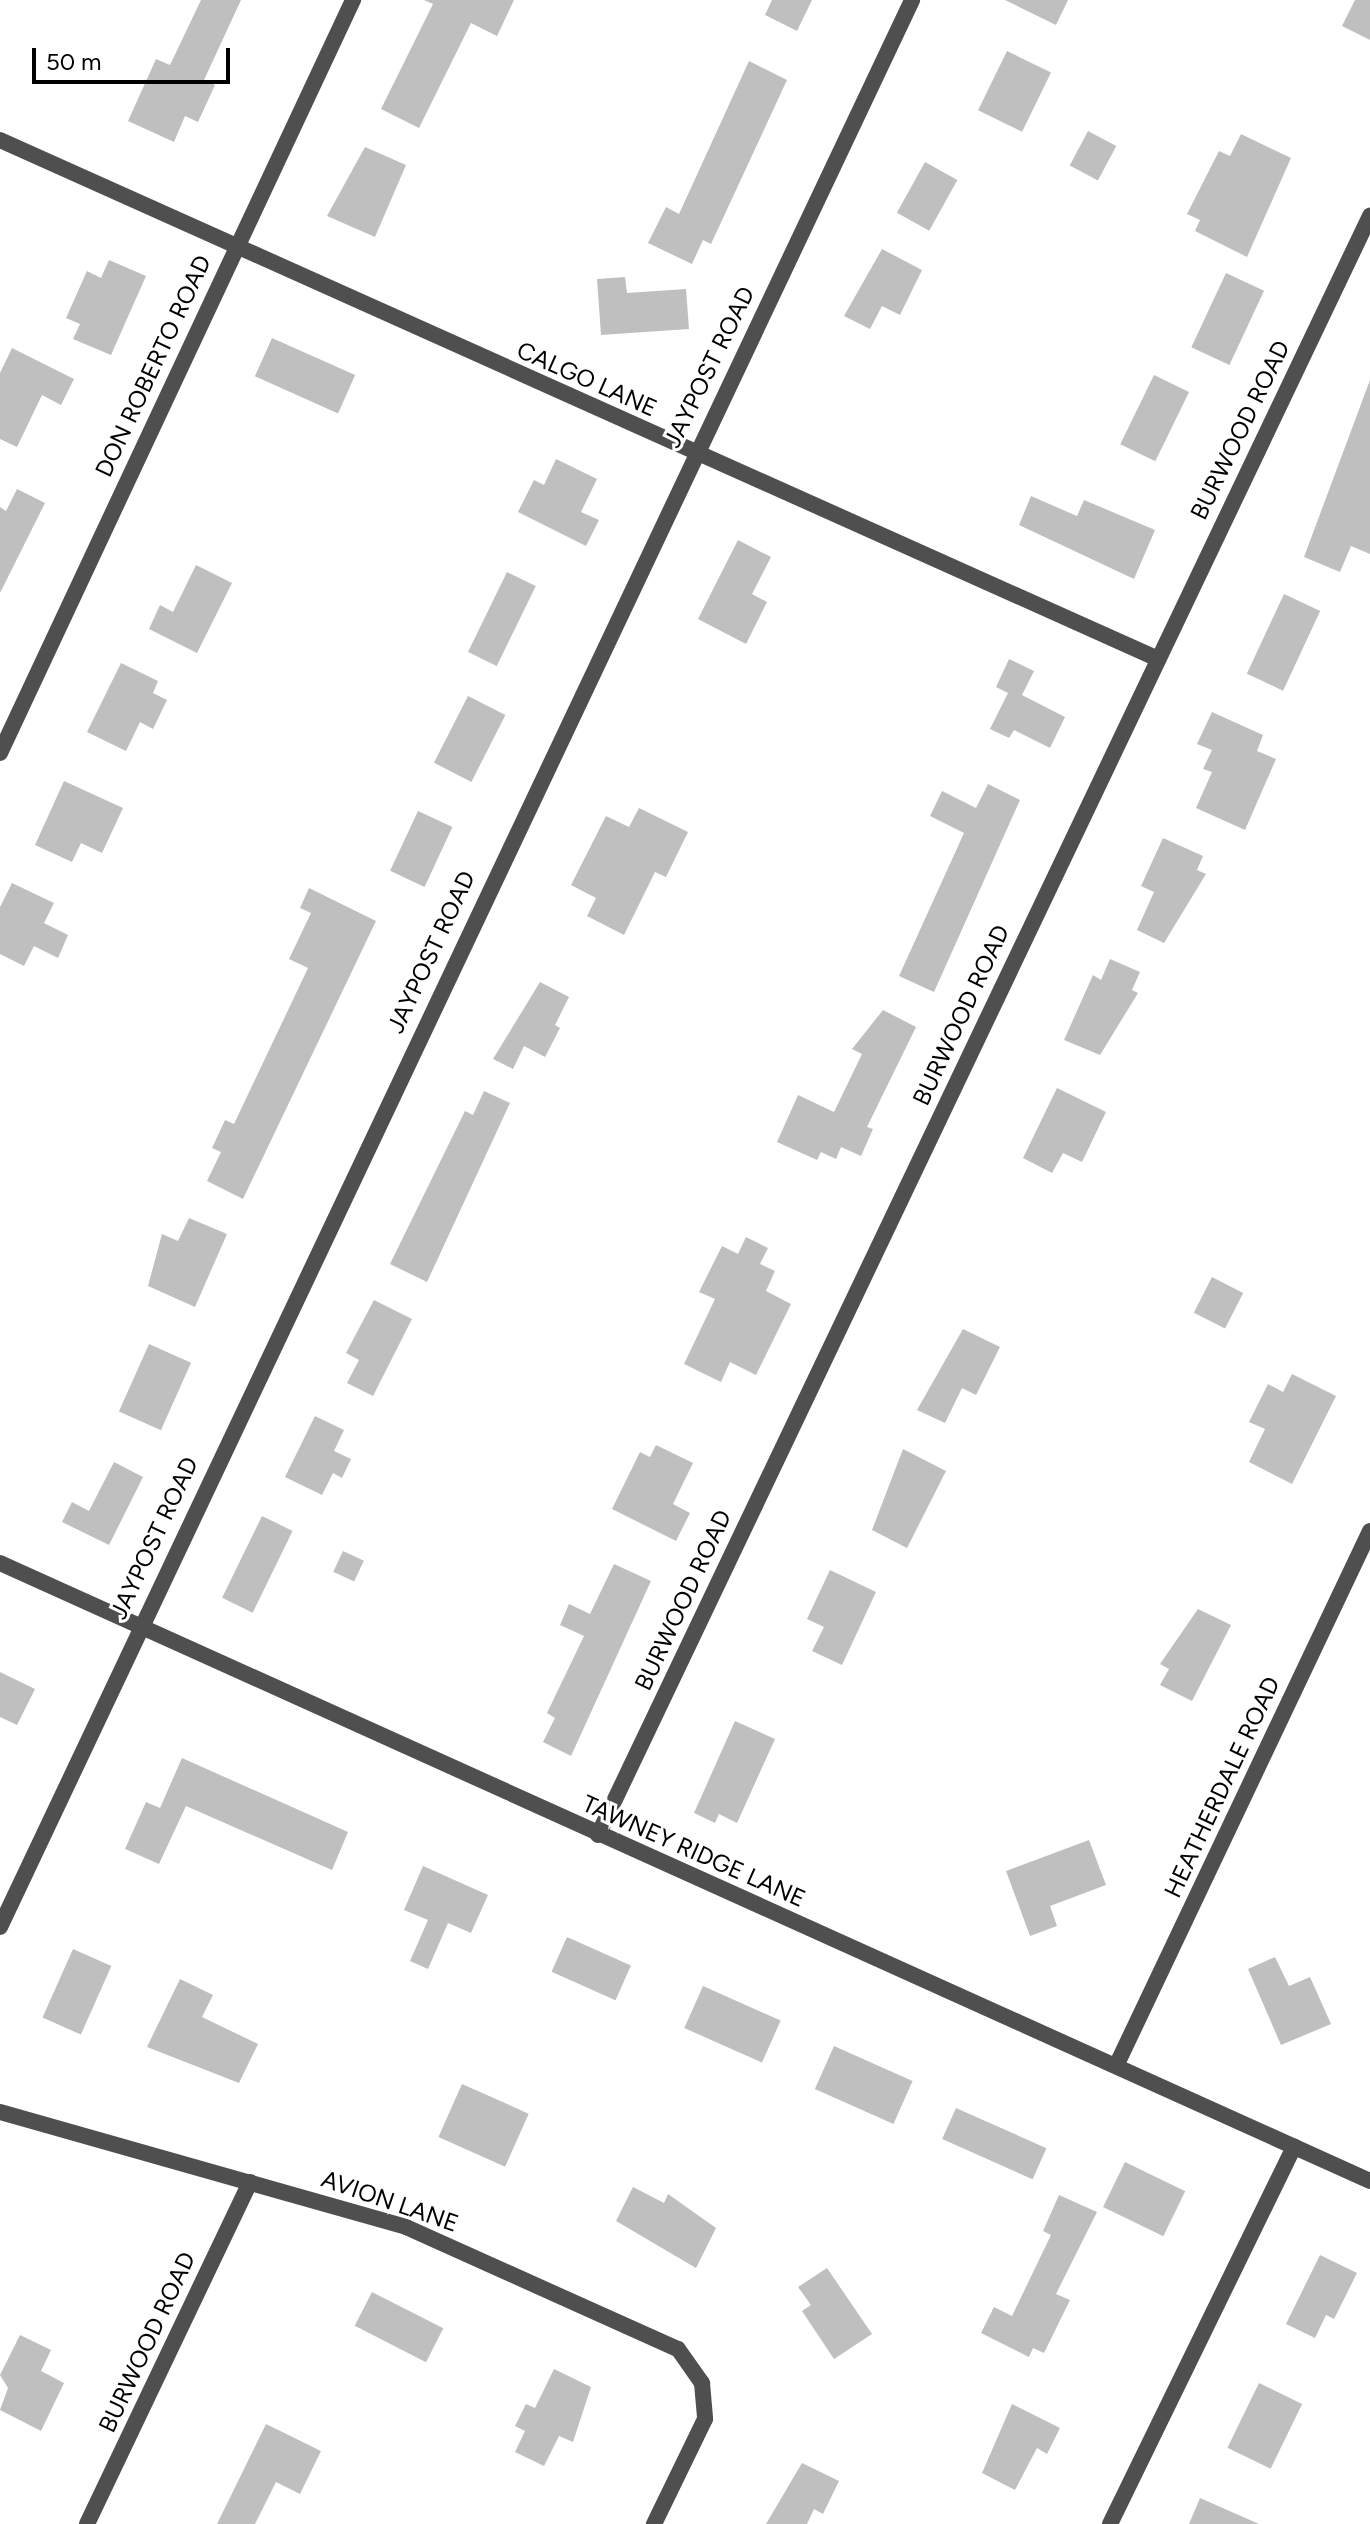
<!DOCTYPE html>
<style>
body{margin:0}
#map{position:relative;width:1370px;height:2524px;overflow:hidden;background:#fff;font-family:Figtree,sans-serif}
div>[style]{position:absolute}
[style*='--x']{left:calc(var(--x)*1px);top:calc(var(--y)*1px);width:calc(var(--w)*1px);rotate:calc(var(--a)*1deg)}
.building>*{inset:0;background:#bfbfbf;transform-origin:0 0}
.minor>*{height:16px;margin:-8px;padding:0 8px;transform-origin:8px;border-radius:8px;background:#4f4f4f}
.tertiary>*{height:16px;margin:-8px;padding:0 8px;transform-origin:8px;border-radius:8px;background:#4f4f4f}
span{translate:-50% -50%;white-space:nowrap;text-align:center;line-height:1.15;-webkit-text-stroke:6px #fff;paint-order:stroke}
.street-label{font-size:24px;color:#000}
.scale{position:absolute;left:32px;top:48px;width:198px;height:36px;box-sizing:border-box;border:4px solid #000;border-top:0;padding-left:10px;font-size:24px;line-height:28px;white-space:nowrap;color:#000;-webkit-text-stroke:6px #fff;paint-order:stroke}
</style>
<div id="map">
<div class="building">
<div style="clip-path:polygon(201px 0,241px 0,204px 80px,215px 85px,198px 122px,185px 116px,174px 142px,128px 121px,156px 59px,170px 65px)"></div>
<div style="clip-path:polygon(424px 0,514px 0,497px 36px,471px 23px,419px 128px,381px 109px,433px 4px)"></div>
<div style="clip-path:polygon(772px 0,812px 0,797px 31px,765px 15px)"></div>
<div style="clip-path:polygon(1005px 0,1068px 0,1056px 25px)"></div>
<div style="clip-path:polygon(1355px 0,1370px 0,1370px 40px,1342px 26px)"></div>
<div style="left:1007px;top:51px;width:49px;height:66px;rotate:26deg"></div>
<div style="clip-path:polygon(749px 61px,787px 80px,711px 244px,703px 240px,692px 264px,648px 243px,666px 207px,679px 214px)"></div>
<div style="left:1088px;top:131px;width:32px;height:39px;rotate:28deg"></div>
<div style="clip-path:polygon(1241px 134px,1291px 158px,1247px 257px,1195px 231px,1200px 220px,1187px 214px,1219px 151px,1230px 156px)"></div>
<div style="clip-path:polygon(365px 147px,406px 165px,375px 237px,327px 216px)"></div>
<div style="left:925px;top:162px;width:37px;height:58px;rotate:29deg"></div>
<div style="clip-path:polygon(882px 249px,922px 270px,900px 315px,882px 306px,870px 329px,844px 316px)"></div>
<div style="clip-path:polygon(109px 260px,146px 276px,111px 355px,73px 339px,80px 324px,66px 318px,87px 271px,101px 278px)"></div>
<div style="left:1226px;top:273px;width:42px;height:82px;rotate:25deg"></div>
<div style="clip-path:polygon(625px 277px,627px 293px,686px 289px,689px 329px,601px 335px,597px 279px)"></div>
<div style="left:272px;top:338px;width:91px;height:42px;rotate:24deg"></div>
<div style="clip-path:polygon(12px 348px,74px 379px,61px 405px,42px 395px,17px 447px,0 439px,0 373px)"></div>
<div style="left:1154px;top:375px;width:39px;height:77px;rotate:26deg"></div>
<div style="clip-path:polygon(1370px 380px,1370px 554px,1351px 546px,1340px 572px,1304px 557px)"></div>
<div style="clip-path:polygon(556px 459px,597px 479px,581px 512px,599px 520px,586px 546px,518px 512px,534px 480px,544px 485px)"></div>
<div style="clip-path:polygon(17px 489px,45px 503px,0 593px,0 507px,6px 511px)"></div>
<div style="clip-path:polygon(1031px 496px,1077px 516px,1084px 500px,1155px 530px,1134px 579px,1019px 525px)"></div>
<div style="clip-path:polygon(738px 540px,771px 557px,752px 594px,767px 602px,746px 644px,698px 619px)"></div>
<div style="clip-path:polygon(196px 565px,232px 583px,197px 653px,149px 629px,160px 605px,173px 612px)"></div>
<div style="left:507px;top:572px;width:32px;height:89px;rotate:26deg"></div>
<div style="left:1284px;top:594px;width:40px;height:88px;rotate:25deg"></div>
<div style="clip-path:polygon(1009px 659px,1034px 671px,1022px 695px,1065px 717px,1050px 748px,1014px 730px,1009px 738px,990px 729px,1008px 693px,996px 687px)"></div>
<div style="clip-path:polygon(121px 663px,158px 681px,153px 693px,167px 700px,153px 729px,140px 722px,126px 751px,87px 732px)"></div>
<div style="left:468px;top:696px;width:42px;height:75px;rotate:27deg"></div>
<div style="clip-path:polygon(1212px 712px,1263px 735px,1257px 751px,1276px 759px,1245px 830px,1196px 808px,1212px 772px,1203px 769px,1212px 750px,1197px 744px)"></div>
<div style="clip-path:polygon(64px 781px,123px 808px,102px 853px,81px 843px,72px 862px,35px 845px)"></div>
<div style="clip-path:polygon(988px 784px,1020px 800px,934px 992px,899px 976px,964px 833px,930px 816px,942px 791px,976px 808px)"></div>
<div style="clip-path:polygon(639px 808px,688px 832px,666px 877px,655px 872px,624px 935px,587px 916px,596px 898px,571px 885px,606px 816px,629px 827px)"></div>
<div style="left:418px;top:811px;width:38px;height:66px;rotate:25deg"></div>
<div style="clip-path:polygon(1163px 838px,1203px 856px,1197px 870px,1206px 874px,1164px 943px,1137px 930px,1154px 892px,1141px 886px)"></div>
<div style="clip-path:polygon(12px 883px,54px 903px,44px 923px,68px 935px,58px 958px,34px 946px,24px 966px,0 954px,0 907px)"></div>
<div style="clip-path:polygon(309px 888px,376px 921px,243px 1199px,207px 1181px,221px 1152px,212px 1148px,225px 1120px,234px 1124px,308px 968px,289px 959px,311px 913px,300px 908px)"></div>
<div style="clip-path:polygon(1110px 959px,1140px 972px,1132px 990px,1138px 993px,1100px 1055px,1064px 1040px,1093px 975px,1101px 980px)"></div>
<div style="clip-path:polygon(540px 982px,569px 997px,555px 1025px,560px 1028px,545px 1057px,524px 1046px,513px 1069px,493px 1059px)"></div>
<div style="clip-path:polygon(883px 1010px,916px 1027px,867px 1127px,873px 1129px,861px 1156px,841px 1147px,836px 1159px,821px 1152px,817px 1160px,777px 1142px,798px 1095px,834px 1112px,862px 1054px,852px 1049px)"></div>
<div style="clip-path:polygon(1057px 1088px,1106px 1112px,1082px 1162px,1063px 1153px,1052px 1173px,1023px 1158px)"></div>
<div style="clip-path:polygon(484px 1091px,510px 1103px,427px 1282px,390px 1264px,465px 1111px,473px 1115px)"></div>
<div style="clip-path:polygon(189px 1218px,227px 1234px,195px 1307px,148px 1286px,162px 1234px,178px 1241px)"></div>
<div style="clip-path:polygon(746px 1237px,768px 1248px,760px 1264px,775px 1271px,766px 1291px,791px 1304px,756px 1375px,730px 1362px,721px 1382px,684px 1364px,715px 1299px,699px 1292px,722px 1246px,738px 1254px)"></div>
<div style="left:1212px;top:1277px;width:35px;height:40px;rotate:27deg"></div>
<div style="clip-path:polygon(374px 1300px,412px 1319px,373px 1396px,347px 1383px,359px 1360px,346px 1353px)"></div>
<div style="clip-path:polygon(963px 1329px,1000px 1347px,976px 1395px,962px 1388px,945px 1423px,917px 1410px)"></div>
<div style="left:149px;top:1344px;width:46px;height:74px;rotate:24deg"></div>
<div style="clip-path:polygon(1292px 1374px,1336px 1396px,1292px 1484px,1249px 1462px,1265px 1429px,1249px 1422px,1268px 1384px,1283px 1392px)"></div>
<div style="clip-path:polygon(315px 1416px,344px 1430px,334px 1451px,351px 1459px,342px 1478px,333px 1473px,322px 1495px,285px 1477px)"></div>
<div style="clip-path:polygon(656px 1445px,693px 1463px,673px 1504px,690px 1513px,676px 1541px,612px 1509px,640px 1452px,650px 1457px)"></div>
<div style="clip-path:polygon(903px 1449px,946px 1471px,907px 1548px,872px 1530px)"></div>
<div style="clip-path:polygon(114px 1462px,143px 1477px,109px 1545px,62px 1522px,72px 1502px,89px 1511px)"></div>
<div style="left:262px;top:1516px;width:34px;height:91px;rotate:26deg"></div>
<div style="left:343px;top:1551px;width:23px;height:23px;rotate:25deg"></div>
<div style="clip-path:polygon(614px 1564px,651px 1581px,571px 1756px,543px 1742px,555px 1718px,547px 1713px,584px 1636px,560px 1625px,569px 1604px,590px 1614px)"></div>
<div style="clip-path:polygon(830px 1570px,876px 1592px,842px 1665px,812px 1651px,824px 1627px,807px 1619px)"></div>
<div style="clip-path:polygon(1198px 1609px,1231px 1625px,1192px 1701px,1160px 1685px,1169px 1669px,1160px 1664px)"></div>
<div style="clip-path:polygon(0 1672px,35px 1689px,17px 1725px,0 1717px)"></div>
<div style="clip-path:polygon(735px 1721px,775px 1739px,737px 1823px,719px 1814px,715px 1823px,694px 1813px)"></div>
<div style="clip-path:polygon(182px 1758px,348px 1832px,332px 1870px,186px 1806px,159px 1864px,125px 1849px,146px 1802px,160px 1808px)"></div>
<div style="clip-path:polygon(1089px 1840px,1106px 1885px,1050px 1906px,1057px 1926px,1030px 1936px,1006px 1871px)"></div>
<div style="clip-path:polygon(423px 1866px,488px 1895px,471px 1933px,448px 1923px,428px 1969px,410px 1961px,428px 1920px,404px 1910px)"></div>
<div style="left:567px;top:1937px;width:70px;height:38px;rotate:24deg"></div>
<div style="left:73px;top:1949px;width:42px;height:75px;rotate:24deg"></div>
<div style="clip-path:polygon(1275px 1957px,1289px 1986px,1310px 1977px,1331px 2024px,1281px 2045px,1248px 1969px)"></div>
<div style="clip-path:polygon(180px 1979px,213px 1995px,202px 2017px,258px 2044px,239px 2083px,147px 2047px)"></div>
<div style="left:703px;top:1986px;width:85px;height:46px;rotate:24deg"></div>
<div style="left:834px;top:2046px;width:86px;height:47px;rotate:24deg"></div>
<div style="left:462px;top:2084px;width:73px;height:58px;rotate:24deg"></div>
<div style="left:956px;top:2108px;width:99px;height:34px;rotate:24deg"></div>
<div style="left:1125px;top:2162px;width:67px;height:50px;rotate:26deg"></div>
<div style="clip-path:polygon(633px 2187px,664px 2203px,668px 2194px,716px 2228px,696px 2268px,616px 2221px)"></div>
<div style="clip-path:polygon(1059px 2195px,1097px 2212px,1056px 2294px,1070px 2300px,1044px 2353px,1033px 2348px,1029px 2357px,981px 2333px,994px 2307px,1012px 2316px,1051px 2235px,1043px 2231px)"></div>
<div style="clip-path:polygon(1320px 2255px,1357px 2273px,1334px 2319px,1326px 2315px,1315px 2338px,1286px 2324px)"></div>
<div style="clip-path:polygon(827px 2268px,872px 2334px,834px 2359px,802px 2311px,811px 2305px,798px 2287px)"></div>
<div style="left:372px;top:2292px;width:80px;height:38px;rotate:27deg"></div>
<div style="clip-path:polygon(20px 2335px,51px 2350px,41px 2371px,64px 2383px,41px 2431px,0 2410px,8px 2388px,0 2375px)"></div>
<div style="clip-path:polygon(554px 2369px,591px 2387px,573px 2442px,559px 2436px,544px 2466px,515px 2452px,525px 2431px,515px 2426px,526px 2404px,535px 2408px)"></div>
<div style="left:1259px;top:2383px;width:48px;height:72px;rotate:26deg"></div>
<div style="clip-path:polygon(1012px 2404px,1060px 2428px,1047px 2454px,1037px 2448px,1015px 2490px,982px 2473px)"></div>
<div style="clip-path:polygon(266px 2424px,321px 2451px,300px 2494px,276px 2482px,255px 2524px,217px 2524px)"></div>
<div style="clip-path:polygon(802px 2463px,839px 2481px,823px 2514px,814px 2509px,807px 2524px,766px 2524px)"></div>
<div style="clip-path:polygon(1200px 2498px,1259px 2524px,1189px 2524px)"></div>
</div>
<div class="minor">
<div style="--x:0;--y:140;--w:1267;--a:24.14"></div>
<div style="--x:0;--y:753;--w:832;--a:-64.88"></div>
<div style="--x:598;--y:1835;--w:1794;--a:-64.51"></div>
<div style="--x:0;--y:1927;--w:2132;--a:-64.67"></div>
<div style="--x:1117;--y:2064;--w:590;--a:-64.61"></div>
<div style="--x:0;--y:2112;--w:422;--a:15.8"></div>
<div style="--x:406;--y:2227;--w:298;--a:24.2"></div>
<div style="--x:678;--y:2349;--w:42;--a:54.8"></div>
<div style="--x:702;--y:2383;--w:36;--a:85"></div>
<div style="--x:705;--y:2419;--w:117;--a:115.9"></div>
<div style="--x:87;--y:2524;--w:379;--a:-64.5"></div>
<div style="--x:1110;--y:2524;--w:420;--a:-64"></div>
</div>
<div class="tertiary">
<div style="--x:0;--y:1563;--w:1503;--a:24.28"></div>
</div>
<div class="street-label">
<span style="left:153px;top:366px;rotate:-65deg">DON ROBERTO ROAD</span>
<span style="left:709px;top:367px;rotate:-64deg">JAYPOST ROAD</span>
<span style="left:587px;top:379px;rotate:24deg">CALGO LANE</span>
<span style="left:1240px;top:430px;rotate:-64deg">BURWOOD ROAD</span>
<span style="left:431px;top:952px;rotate:-65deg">JAYPOST ROAD</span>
<span style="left:961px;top:1015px;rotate:-65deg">BURWOOD ROAD</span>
<span style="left:154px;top:1538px;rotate:-65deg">JAYPOST ROAD</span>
<span style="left:683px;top:1600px;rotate:-65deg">BURWOOD ROAD</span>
<span style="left:1222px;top:1787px;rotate:-65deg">HEATHERDALE ROAD</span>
<span style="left:694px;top:1851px;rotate:24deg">TAWNEY RIDGE LANE</span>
<span style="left:390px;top:2201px;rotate:19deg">AVION LANE</span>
<span style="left:147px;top:2342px;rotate:-65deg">BURWOOD ROAD</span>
</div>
<div class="scale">50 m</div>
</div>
